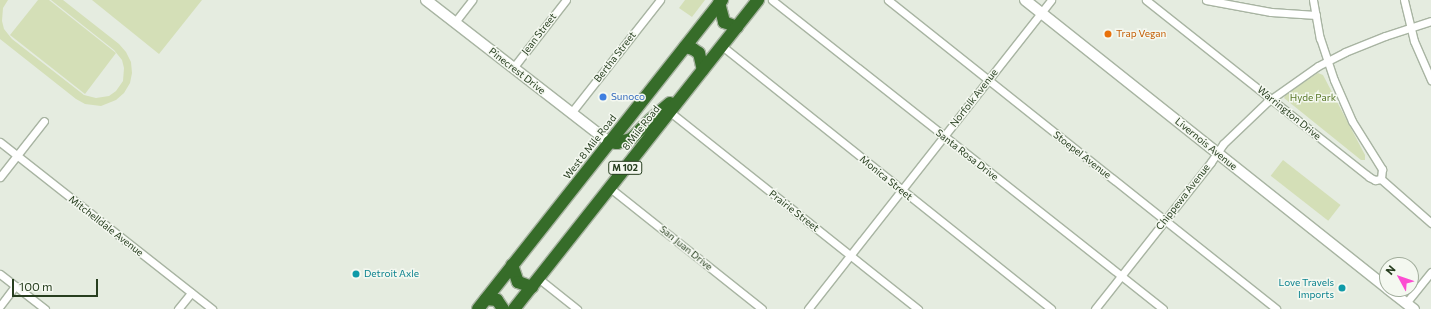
<!DOCTYPE html>
<style>
body{margin:0}
#map{position:relative;width:1431px;height:309px;overflow:hidden;background:#e5ece0;font-family:Commissioner,sans-serif}
div>[style]{position:absolute}
[style*='--x']{left:calc(var(--x)*1px);top:calc(var(--y)*1px);width:calc(var(--w)*1px);rotate:calc(var(--a)*1deg)}
.green>*{inset:0;background:#d4dfb7;transform-origin:0 0}
.roads{filter:drop-shadow(1px 0 #a8b4a2) drop-shadow(-1px 0 #a8b4a2) drop-shadow(0 1px #a8b4a2) drop-shadow(0 -1px #a8b4a2)}
.street>*{height:7px;margin:-3.5px;padding:0 3.5px;transform-origin:3.5px;border-radius:3.5px;background:#fff}
.secondary>*{height:10px;margin:-5px;padding:0 5px;transform-origin:5px;border-radius:5px;background:#fff}
.highway>*{height:12px;margin:-6px;padding:0 6px;transform-origin:6px;border-radius:6px;background:#366c29}
.dots>*{width:11px;height:11px;translate:-50% -50%;box-sizing:border-box;border:2px solid #f4f8f0;border-radius:50%}
span{translate:-50% -50%;white-space:nowrap;text-align:center;line-height:1.15;-webkit-text-stroke:3px #f4f8f0;paint-order:stroke}
.shield-label span{padding:1px 3px;background:#f4f8f0;border:1px solid;border-radius:3px;-webkit-text-stroke-width:0}
.shield-label{font-size:9px;color:#273e1f;font-weight:700}
.street-label{font-size:10px;color:#273e1f}
.food-label{font-size:10px;color:#c56008}
.left{translate:0 -50%;text-align:left}
.shop-label{font-size:10px;color:#366cbe}
.park-label{font-size:10px;color:#587726}
.culture-label{font-size:10px;color:#0d838f}
.right{translate:-100% -50%;text-align:right}
.north{position:absolute;left:1379px;top:257px;width:40px;height:40px;box-sizing:border-box;background:#f4f8f0;border:1px solid #a2ae9c;border-radius:50%;rotate:310deg;font-size:11px;font-weight:700;line-height:16px;text-align:center;color:#273e1f}
.north::after{content:'';display:block;margin:auto;width:14px;height:18px;background:#fc4dd1;clip-path:polygon(50% 0,100% 100%,50% 72%,0 100%)}
.scale{position:absolute;left:12px;top:279px;width:86px;height:18px;box-sizing:border-box;border:2px solid #273e1f;border-top:0;padding-left:5px;font-size:12px;line-height:14px;white-space:nowrap;color:#273e1f;-webkit-text-stroke:3px #f4f8f0;paint-order:stroke}
</style>
<div id="map">
<div class="green">
<div style="clip-path:polygon(0 0,8px 0,3px 8px,2px 21px,4px 29px,12px 39px,84px 95px,96px 98px,109px 96px,116px 91px,123px 81px,124px 68px,122px 60px,114px 50px,51px 0,63px 0,119px 44px,126px 52px,131px 62px,132px 73px,130px 83px,124px 93px,116px 100px,101px 106px,85px 104px,76px 99px,0 39px)"></div>
<div style="clip-path:polygon(38px 0,49px 0,116px 53px,85px 94px,10px 35px)"></div>
<div style="clip-path:polygon(92px 0,202px 0,159px 54px)"></div>
<div style="clip-path:polygon(685px 0,705px 0,692px 17px,679px 8px)"></div>
<div style="clip-path:polygon(1318px 73px,1323px 75px,1365px 155px,1365px 160px,1361px 160px,1284px 98px,1286px 94px)"></div>
<div style="left:1283px;top:160px;width:73px;height:20px;rotate:38deg"></div>
</div>
<div class="roads">
<div class="street">
<div style="--x:772;--y:0;--w:498;--a:38.3"></div>
<div style="--x:888;--y:0;--w:496;--a:38.5"></div>
<div style="--x:1146;--y:0;--w:285;--a:38.4"></div>
<div style="--x:1369;--y:177;--w:7;--a:27"></div>
<div style="--x:1375;--y:180;--w:6;--a:-9"></div>
<div style="--x:1381;--y:179;--w:67;--a:41.3"></div>
<div style="--x:1206;--y:0;--w:66;--a:10.5"></div>
<div style="--x:1271;--y:12;--w:45;--a:3.8"></div>
<div style="--x:1313;--y:0;--w:39;--a:80"></div>
<div style="--x:1320;--y:38;--w:44;--a:71.6"></div>
<div style="--x:1334;--y:80;--w:45;--a:66.3"></div>
<div style="--x:1352;--y:121;--w:57;--a:58"></div>
<div style="--x:1382;--y:169;--w:10;--a:96"></div>
<div style="--x:1404;--y:0;--w:42;--a:76.3"></div>
<div style="--x:1414;--y:41;--w:43;--a:66.4"></div>
<div style="--x:455;--y:22;--w:28;--a:-52"></div>
<div style="--x:722;--y:46;--w:421;--a:38.6"></div>
<div style="--x:513;--y:68;--w:86;--a:-52.1"></div>
<div style="--x:670;--y:112;--w:317;--a:38.5"></div>
<div style="--x:571;--y:113;--w:144;--a:-51.8"></div>
<div style="--x:0;--y:142;--w:270;--a:38.2"></div>
<div style="--x:0;--y:177;--w:71;--a:-51.8"></div>
<div style="--x:610;--y:188;--w:194;--a:38.5"></div>
<div style="--x:0;--y:274;--w:57;--a:37.9"></div>
<div style="--x:538;--y:278;--w:50;--a:38.5"></div>
<div style="--x:1406;--y:303;--w:40;--a:-51"></div>
<div style="--x:0;--y:306;--w:25;--a:-53"></div>
<div style="--x:178;--y:309;--w:21;--a:-51"></div>
<div style="--x:808;--y:309;--w:393;--a:-51.8"></div>
<div style="--x:1095;--y:309;--w:187;--a:-51.7"></div>
<div style="--x:1211;--y:162;--w:22;--a:-56"></div>
<div style="--x:1223;--y:144;--w:61;--a:-43.7"></div>
<div style="--x:1267;--y:102;--w:62;--a:-35.2"></div>
<div style="--x:1318;--y:66;--w:30;--a:-27"></div>
<div style="--x:1345;--y:52;--w:43;--a:-21.8"></div>
<div style="--x:1385;--y:36;--w:48;--a:-18.1"></div>
</div>
<div class="secondary">
<div style="--x:426;--y:0;--w:232;--a:37.8"></div>
<div style="--x:1025;--y:0;--w:463;--a:38.5"></div>
<div style="--x:1388;--y:289;--w:33;--a:38"></div>
</div>
<div class="highway">
<div style="--x:719;--y:3;--w:20;--a:75"></div>
<div style="--x:724;--y:22;--w:14;--a:21"></div>
<div style="--x:685;--y:47;--w:8;--a:14"></div>
<div style="--x:693;--y:49;--w:7;--a:34"></div>
<div style="--x:699;--y:53;--w:17;--a:77"></div>
<div style="--x:609;--y:142;--w:8;--a:7"></div>
<div style="--x:617;--y:143;--w:15;--a:-16"></div>
<div style="--x:631;--y:139;--w:28;--a:-45"></div>
<div style="--x:651;--y:119;--w:25;--a:-40"></div>
<div style="--x:512;--y:265;--w:18;--a:71"></div>
<div style="--x:518;--y:282;--w:15;--a:20"></div>
<div style="--x:486;--y:299;--w:11;--a:5"></div>
<div style="--x:497;--y:300;--w:11;--a:56"></div>
<div style="--x:478;--y:309;--w:394;--a:-51.7"></div>
<div style="--x:514;--y:309;--w:394;--a:-51.7"></div>
</div>
</div>
<div class="dots">
<div style="left:1108px;top:34px;background:#e8710a"></div>
<div style="left:603px;top:97px;background:#3f7fe0"></div>
<div style="left:356px;top:274px;background:#0f9aa8"></div>
<div style="left:1342px;top:288px;background:#0f9aa8"></div>
</div>
<div class="shield-label">
<span style="left:625px;top:168px">M 102</span>
</div>
<div class="street-label">
<span style="left:539px;top:34px;rotate:-52deg">Jean Street</span>
<span style="left:615px;top:57px;rotate:-52deg">Bertha Street</span>
<span style="left:517px;top:71px;rotate:38deg">Pinecrest Drive</span>
<span style="left:974px;top:98px;rotate:-52deg">Norfolk Avenue</span>
<span style="left:1289px;top:113px;rotate:39deg">Warrington Drive</span>
<span style="left:641px;top:128px;rotate:-52deg">8 Mile Road</span>
<span style="left:1206px;top:144px;rotate:39deg">Livernois Avenue</span>
<span style="left:590px;top:147px;rotate:-52deg">West 8 Mile Road</span>
<span style="left:967px;top:155px;rotate:38deg">Santa Rosa Drive</span>
<span style="left:1082px;top:155px;rotate:38deg">Stoepel Avenue</span>
<span style="left:886px;top:178px;rotate:39deg">Monica Street</span>
<span style="left:1183px;top:197px;rotate:-52deg">Chippewa Avenue</span>
<span style="left:794px;top:211px;rotate:38deg">Prairie Street</span>
<span style="left:106px;top:226px;rotate:38deg">Mitchelldale Avenue</span>
<span style="left:686px;top:248px;rotate:39deg">San Juan Drive</span>
</div>
<div class="food-label">
<span class="left" style="left:1116px;top:34px">Trap Vegan</span>
</div>
<div class="shop-label">
<span class="left" style="left:611px;top:97px">Sunoco</span>
</div>
<div class="park-label">
<span style="left:1313px;top:98px">Hyde Park</span>
</div>
<div class="culture-label">
<span class="left" style="left:364px;top:274px">Detroit Axle</span>
<span class="right" style="left:1334px;top:288px">Love Travels<br>Imports</span>
</div>
<div class="north">N</div>
<div class="scale">100 m</div>
</div>
